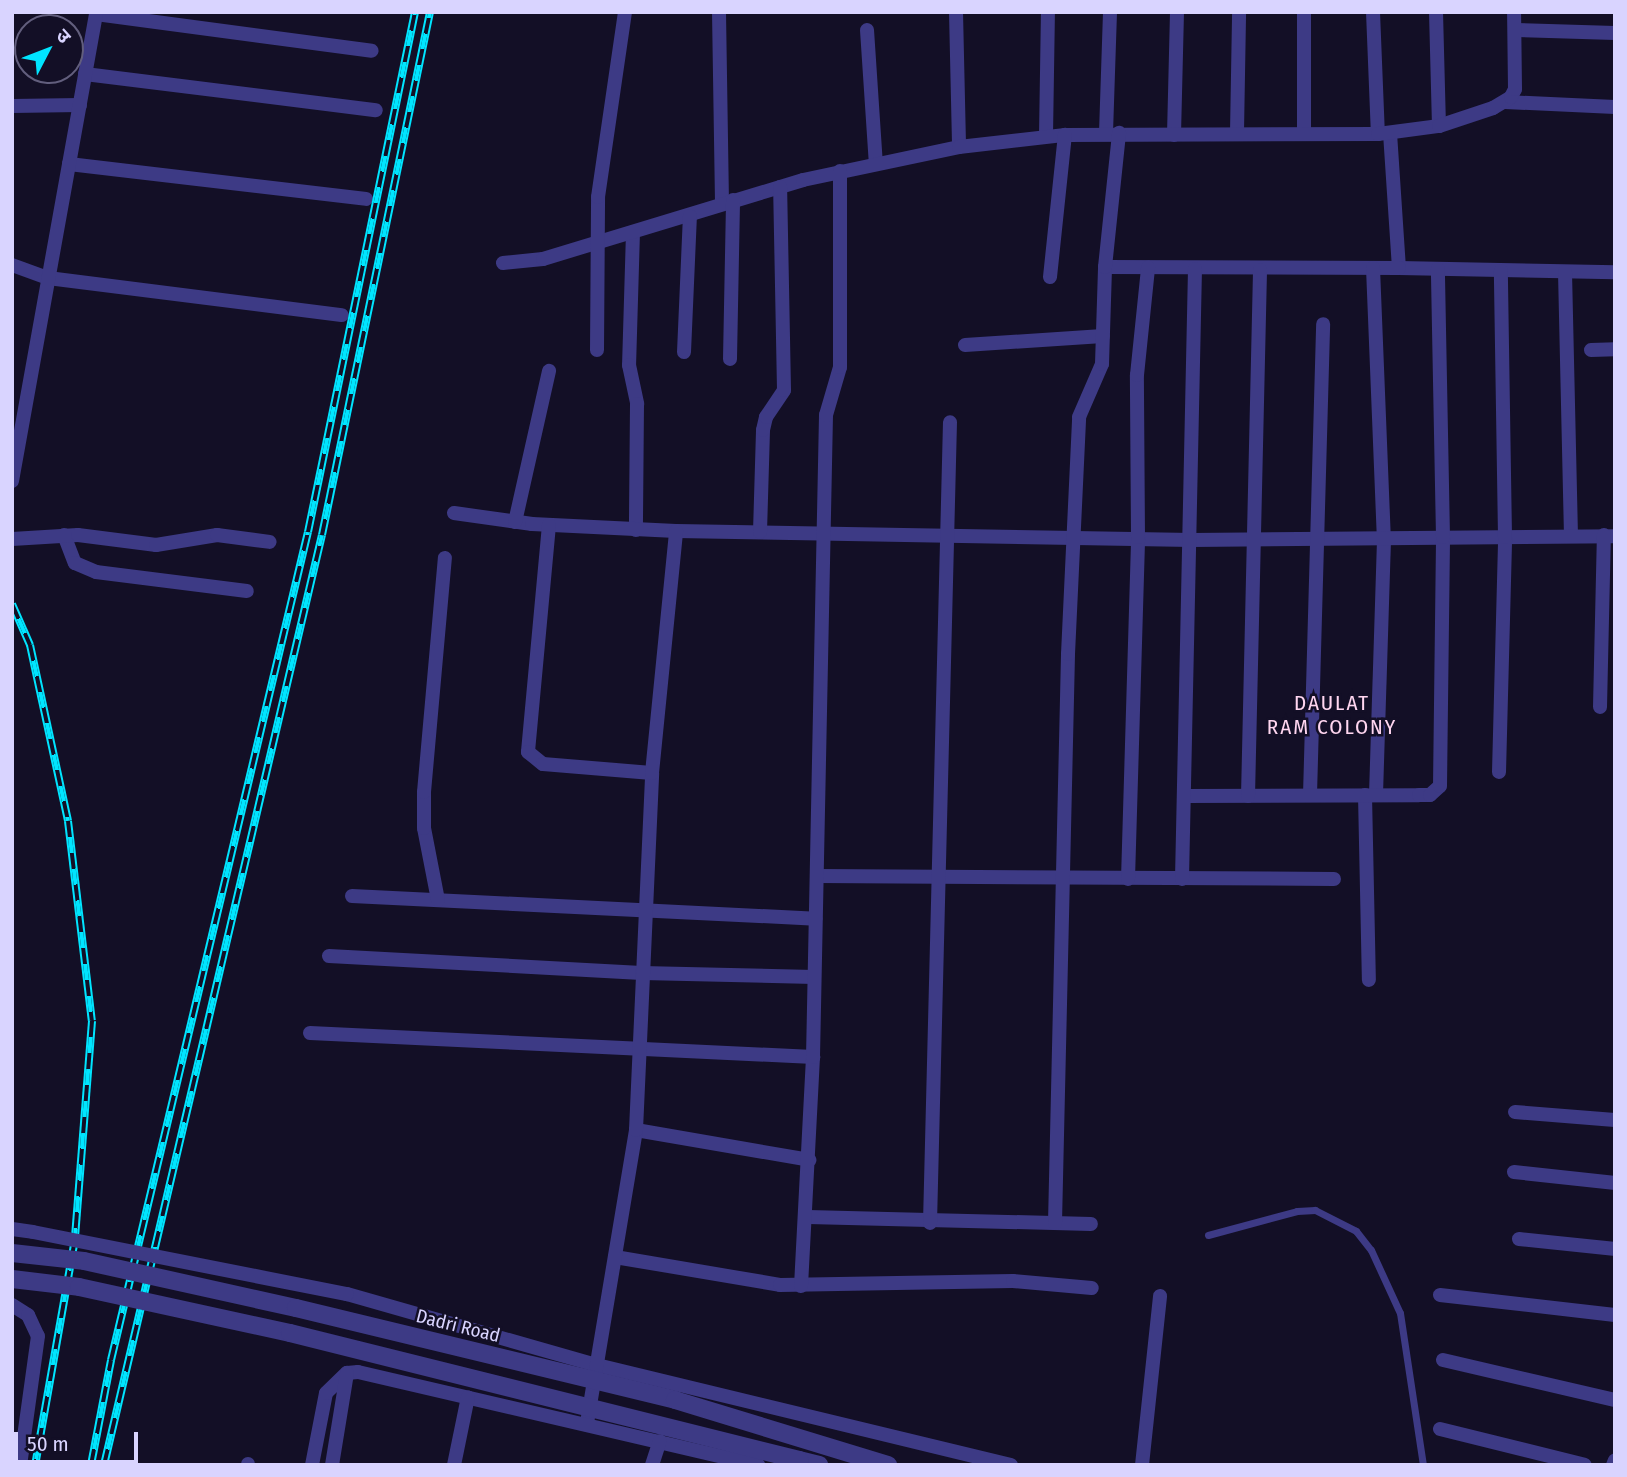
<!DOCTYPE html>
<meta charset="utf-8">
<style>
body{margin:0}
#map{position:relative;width:1627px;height:1477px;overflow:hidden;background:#130f26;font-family:"Fira Sans Condensed","Noto Sans Devanagari",sans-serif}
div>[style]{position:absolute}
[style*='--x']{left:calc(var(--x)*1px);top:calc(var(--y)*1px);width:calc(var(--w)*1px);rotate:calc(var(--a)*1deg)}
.service>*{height:7px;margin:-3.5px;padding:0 3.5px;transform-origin:3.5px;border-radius:3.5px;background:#3d3a85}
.minor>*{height:14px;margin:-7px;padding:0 7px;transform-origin:7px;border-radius:7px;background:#3d3a85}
.tertiary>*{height:18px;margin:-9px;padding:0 9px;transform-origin:9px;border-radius:9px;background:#3d3a85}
.rail>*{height:8px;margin-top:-4px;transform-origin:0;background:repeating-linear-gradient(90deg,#130f26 0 16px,#00e5ff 0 32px);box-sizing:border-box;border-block:2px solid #00e5ff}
.minor-bridge>*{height:14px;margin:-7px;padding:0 7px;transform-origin:7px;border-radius:7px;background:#3d3a85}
.tertiary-bridge>*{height:18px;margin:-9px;padding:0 9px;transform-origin:9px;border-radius:9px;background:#3d3a85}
span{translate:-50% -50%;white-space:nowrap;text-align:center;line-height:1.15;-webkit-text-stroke:5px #130f26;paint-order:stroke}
.street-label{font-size:19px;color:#d9d4ff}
.neighbourhood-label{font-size:21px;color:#ffd6f0;letter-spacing:2px}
.frame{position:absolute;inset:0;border:14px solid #d9d4ff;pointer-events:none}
.north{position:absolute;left:14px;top:14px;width:70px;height:70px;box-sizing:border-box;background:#130f26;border:2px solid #625e7d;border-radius:50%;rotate:48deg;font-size:19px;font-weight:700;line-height:28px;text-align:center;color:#d9d4ff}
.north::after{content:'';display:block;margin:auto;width:24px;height:32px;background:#00e5ff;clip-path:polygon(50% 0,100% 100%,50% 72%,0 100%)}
.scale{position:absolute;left:14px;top:1432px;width:124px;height:32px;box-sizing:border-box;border:4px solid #d9d4ff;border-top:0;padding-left:9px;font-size:21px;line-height:24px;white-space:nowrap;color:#d9d4ff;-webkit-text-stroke:5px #130f26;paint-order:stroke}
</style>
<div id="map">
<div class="service">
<div style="--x:1208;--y:1235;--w:92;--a:-15.1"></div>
<div style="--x:1297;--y:1211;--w:18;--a:-3"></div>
<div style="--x:1315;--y:1210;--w:46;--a:27.1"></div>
<div style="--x:1356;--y:1231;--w:24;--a:52"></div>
<div style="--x:1371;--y:1250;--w:69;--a:65.3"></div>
<div style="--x:1400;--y:1313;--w:154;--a:81.4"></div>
</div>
<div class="minor">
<div style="--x:719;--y:12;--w:191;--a:89.1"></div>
<div style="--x:956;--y:12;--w:135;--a:88.7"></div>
<div style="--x:1373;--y:12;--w:122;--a:87.7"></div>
<div style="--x:1436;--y:12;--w:114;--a:88.5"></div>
<div style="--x:96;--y:14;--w:278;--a:7.6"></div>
<div style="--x:867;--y:30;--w:134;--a:86.2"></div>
<div style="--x:1515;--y:30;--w:100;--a:1.7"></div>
<div style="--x:85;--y:74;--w:293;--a:7.1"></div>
<div style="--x:1505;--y:102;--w:110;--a:2.6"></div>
<div style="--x:12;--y:106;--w:68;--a:-0.8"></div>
<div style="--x:1304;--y:131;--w:119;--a:-90"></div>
<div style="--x:1237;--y:132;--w:120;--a:-89"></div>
<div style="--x:1106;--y:133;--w:121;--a:-88.1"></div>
<div style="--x:1390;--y:133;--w:135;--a:86.2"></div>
<div style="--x:1399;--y:268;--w:216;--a:1.1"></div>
<div style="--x:1174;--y:135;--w:123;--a:-88.6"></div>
<div style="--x:1046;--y:136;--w:124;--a:-89.1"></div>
<div style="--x:69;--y:164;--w:299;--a:6.7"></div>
<div style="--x:633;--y:232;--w:133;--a:91.7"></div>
<div style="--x:629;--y:365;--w:40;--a:78"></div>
<div style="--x:637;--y:404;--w:126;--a:90.5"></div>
<div style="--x:503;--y:263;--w:40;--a:-5.7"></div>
<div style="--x:543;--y:259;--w:272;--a:-16.9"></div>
<div style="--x:803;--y:180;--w:159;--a:-11.9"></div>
<div style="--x:959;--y:147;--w:107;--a:-6.5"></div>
<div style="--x:1065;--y:135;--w:313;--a:-0.2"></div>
<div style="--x:1378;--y:134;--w:62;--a:-7.5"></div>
<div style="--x:1439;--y:126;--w:57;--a:-18.4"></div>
<div style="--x:1493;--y:108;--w:21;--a:-31"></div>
<div style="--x:1511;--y:97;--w:9;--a:-63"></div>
<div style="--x:1515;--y:89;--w:77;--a:-90.7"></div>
<div style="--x:12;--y:265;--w:38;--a:20"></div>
<div style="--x:48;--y:278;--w:296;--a:7.2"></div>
<div style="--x:1105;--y:267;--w:294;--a:0.2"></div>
<div style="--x:1373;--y:268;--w:272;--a:87.7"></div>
<div style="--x:1384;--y:540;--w:255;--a:91.8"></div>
<div style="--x:1565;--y:272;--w:263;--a:88.7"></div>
<div style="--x:1050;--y:277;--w:143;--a:-84"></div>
<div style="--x:965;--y:345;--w:138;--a:-3.7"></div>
<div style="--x:597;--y:350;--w:153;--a:-89.6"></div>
<div style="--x:598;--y:197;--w:187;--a:-81.7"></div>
<div style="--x:1591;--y:350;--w:24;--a:-2"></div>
<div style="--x:684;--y:352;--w:136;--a:-87.5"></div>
<div style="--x:730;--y:359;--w:159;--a:-88.9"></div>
<div style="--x:12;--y:481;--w:476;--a:-79.8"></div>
<div style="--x:454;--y:513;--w:79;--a:8"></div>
<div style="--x:532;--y:524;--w:144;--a:2.8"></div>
<div style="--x:676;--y:531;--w:516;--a:1"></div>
<div style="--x:1192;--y:540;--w:423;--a:-0.5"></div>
<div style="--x:515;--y:522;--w:155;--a:-77.3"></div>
<div style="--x:549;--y:525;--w:228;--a:95.3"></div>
<div style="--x:528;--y:752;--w:19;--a:39"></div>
<div style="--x:543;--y:764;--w:109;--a:4.7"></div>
<div style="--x:760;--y:532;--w:102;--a:-88.3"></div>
<div style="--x:763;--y:430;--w:13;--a:-77"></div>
<div style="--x:766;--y:417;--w:32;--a:-56"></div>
<div style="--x:784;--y:390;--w:203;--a:-91.1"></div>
<div style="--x:64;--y:535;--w:30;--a:69"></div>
<div style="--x:75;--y:563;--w:23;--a:23"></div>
<div style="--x:96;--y:572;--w:152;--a:7.2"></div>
<div style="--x:12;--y:539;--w:66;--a:-3.5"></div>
<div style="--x:78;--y:535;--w:79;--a:7.3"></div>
<div style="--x:156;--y:545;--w:62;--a:-9.3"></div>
<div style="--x:217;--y:535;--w:53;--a:7.5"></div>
<div style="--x:1600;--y:707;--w:172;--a:-88.7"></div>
<div style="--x:1499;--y:772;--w:235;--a:-88.5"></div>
<div style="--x:1505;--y:537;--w:266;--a:-90.9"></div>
<div style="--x:1310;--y:795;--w:471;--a:-88.4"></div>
<div style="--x:1365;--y:795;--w:185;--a:88.8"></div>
<div style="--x:1184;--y:796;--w:235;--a:-0.2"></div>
<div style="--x:1419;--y:795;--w:11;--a:0"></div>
<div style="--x:1430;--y:795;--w:13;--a:-42"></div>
<div style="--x:1440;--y:786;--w:249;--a:-89.3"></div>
<div style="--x:1443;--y:537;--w:268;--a:-91.1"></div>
<div style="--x:1248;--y:796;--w:526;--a:-88.69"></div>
<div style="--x:817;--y:876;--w:517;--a:0.33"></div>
<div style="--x:1128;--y:879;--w:342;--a:-88.3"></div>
<div style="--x:1138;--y:537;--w:162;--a:-90.4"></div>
<div style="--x:1137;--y:375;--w:108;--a:-84.1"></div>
<div style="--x:1182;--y:879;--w:610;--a:-88.78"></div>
<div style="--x:352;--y:896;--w:464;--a:2.8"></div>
<div style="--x:438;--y:900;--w:73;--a:-101"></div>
<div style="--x:424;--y:828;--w:36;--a:-90"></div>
<div style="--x:424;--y:792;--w:235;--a:-84.9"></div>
<div style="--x:329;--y:956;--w:313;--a:3.1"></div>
<div style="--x:642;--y:973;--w:172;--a:1.3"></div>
<div style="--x:310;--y:1033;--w:504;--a:2.73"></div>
<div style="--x:1515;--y:1112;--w:100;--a:4.6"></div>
<div style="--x:636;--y:1130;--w:176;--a:9.8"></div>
<div style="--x:1514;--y:1172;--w:102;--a:6.2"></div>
<div style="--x:808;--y:1217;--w:283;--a:1.4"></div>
<div style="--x:930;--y:1223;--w:801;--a:-88.57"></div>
<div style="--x:1055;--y:1223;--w:569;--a:-88.69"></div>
<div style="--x:1068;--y:654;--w:237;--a:-87.3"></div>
<div style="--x:1079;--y:417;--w:58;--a:-66.5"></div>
<div style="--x:1102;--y:364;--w:97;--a:-88.2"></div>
<div style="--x:1105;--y:267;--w:135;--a:-84"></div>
<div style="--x:12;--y:1229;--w:21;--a:8"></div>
<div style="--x:1519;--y:1239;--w:97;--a:5.9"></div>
<div style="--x:615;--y:1257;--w:167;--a:9.6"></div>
<div style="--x:780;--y:1285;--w:233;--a:-1"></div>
<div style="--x:1013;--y:1281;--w:79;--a:5.1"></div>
<div style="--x:801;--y:1286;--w:229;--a:-87"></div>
<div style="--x:813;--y:1057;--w:642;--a:-88.84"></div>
<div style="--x:826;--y:415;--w:50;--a:-73.7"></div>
<div style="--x:840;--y:367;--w:196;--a:-90"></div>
<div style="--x:347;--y:1294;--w:260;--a:15.9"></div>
<div style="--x:597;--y:1365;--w:426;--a:13.6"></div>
<div style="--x:1440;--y:1295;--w:176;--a:6.5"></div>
<div style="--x:12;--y:1305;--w:19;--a:32"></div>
<div style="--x:28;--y:1315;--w:23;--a:65"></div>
<div style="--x:38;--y:1336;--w:130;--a:97.9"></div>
<div style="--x:1443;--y:1360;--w:177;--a:13.1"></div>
<div style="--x:587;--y:1423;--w:297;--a:-80.5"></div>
<div style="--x:636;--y:1130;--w:357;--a:-87.4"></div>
<div style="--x:652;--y:773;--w:243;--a:-84.3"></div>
<div style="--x:1440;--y:1429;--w:149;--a:13.9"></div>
<div style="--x:248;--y:1465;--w:1;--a:-90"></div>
<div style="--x:312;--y:1465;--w:73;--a:-79"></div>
<div style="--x:326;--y:1393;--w:29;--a:-44"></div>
<div style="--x:347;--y:1373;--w:11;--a:-5"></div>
<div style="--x:358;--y:1372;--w:411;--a:13.1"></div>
<div style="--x:332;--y:1465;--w:93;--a:-80.7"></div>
<div style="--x:454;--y:1465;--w:69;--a:-78.4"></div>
<div style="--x:652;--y:1465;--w:25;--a:-72"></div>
<div style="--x:1142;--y:1465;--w:170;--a:-83.9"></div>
<div style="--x:1613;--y:1465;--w:5;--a:-68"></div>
</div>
<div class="tertiary">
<div style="--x:799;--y:1460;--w:21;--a:14"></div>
</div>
<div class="rail">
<div style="--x:12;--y:604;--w:45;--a:66.3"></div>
<div style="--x:30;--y:645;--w:180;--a:77.8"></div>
<div style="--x:68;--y:821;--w:201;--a:83.2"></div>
<div style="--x:92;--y:1021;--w:219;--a:94.5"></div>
<div style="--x:75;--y:1239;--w:230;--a:100"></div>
<div style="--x:91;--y:1465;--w:107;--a:-79.2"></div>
<div style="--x:111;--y:1360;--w:851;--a:-76.62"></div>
<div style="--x:308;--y:532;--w:531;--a:-78.37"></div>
<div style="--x:104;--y:1465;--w:955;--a:-76.81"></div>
<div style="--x:322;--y:535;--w:534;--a:-78.33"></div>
</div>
<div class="minor-bridge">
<div style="--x:33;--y:1232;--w:320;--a:11.2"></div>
</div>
<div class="tertiary-bridge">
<div style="--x:12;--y:1253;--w:72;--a:6.3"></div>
<div style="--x:84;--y:1261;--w:217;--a:12.5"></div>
<div style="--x:296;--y:1308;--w:390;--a:13.6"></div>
<div style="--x:675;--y:1400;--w:223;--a:17"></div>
<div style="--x:12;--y:1279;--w:67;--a:6.8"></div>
<div style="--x:79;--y:1287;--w:216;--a:12.3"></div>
<div style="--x:290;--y:1333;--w:525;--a:14.01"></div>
</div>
<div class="street-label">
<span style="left:458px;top:1326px;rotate:14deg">Dadri Road</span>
</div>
<div class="neighbourhood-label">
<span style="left:1332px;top:715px">DAULAT<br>RAM COLONY</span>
</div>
<div class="frame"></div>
<div class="north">उ</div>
<div class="scale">50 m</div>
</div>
